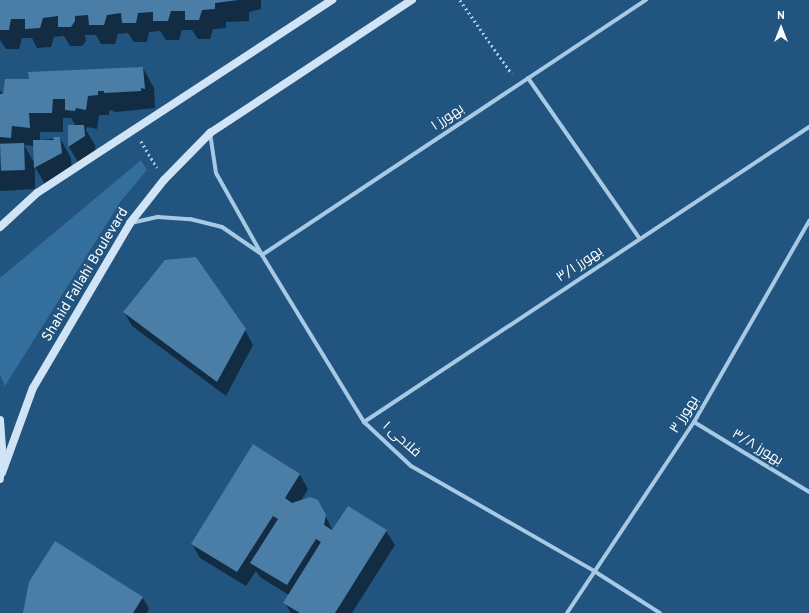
<!DOCTYPE html>
<meta charset="utf-8">
<style>
body{margin:0}
#map{position:relative;width:809px;height:613px;overflow:hidden;background:#21547e;font-family:Overpass,Cairo,sans-serif}
div>[style]{position:absolute}
[style*='--x']{left:calc(var(--x)*1px);top:calc(var(--y)*1px);width:calc(var(--w)*1px);rotate:calc(var(--a)*1deg)}
.green>*{inset:0;background:#346e9c}
.shadow>*{inset:0;background:#0007}
.building>*{inset:0;background:#4a7ea7;transform-origin:0 0}
.path>*{height:2.5px;margin-top:-1.25px;transform-origin:0;background:repeating-linear-gradient(90deg,#a6cae6 0 2px,transparent 0 5px)}
.minor>*{height:4px;margin:-2px;padding:0 2px;transform-origin:2px;border-radius:2px;background:#a6cae6}
.secondary>*{height:8px;margin:-4px;padding:0 4px;transform-origin:4px;border-radius:4px;background:#d0e4f5}
span{translate:-50% -50%;white-space:nowrap;text-align:center;line-height:1.15;-webkit-text-stroke:3px #21547e;paint-order:stroke}
.street-label{font-size:14px;color:#fff}
.north{position:absolute;left:761px;top:8px;width:40px;height:40px;-webkit-text-stroke:3px #21547e;paint-order:stroke;rotate:0deg;font-size:11px;font-weight:700;line-height:16px;text-align:center;color:#fff}
.north::after{content:'';display:block;margin:auto;width:14px;height:18px;background:#fff;clip-path:polygon(50% 0,100% 100%,50% 72%,0 100%)}
</style>
<div id="map">
<div class="green">
<div style="clip-path:polygon(141px 160px,147px 170px,121px 201px,5px 386px,0 375px,0 278px)"></div>
</div>
<div class="shadow">
<div style="clip-path:polygon(0 0,261px 0,261px 9px,249px 12px,249px 21px,226px 22px,226px 28px,213px 29px,210px 39px,198px 39px,192px 30px,182px 30px,179px 40px,166px 40px,160px 31px,149px 32px,147px 42px,134px 42px,128px 33px,118px 34px,115px 44px,101px 44px,96px 35px,85px 35px,86px 41px,82px 46px,70px 46px,64px 36px,54px 37px,51px 47px,37px 48px,32px 38px,22px 38px,19px 49px,6px 49px,0 40px)"></div>
<div style="clip-path:polygon(evenodd,143px 68px,154px 88px,155px 108px,116px 112px,109px 110px,109px 115px,99px 115px,97px 129px,87px 127px,86px 130px,95px 145px,96px 156px,80px 166px,69px 147px,69px 126px,76px 126px,71px 118px,63px 118px,63px 132px,40px 132px,40px 140px,60px 138px,71px 158px,72px 172px,46px 186px,35px 167px,35px 189px,0 191px,0 90px,3px 95px,30px 80px,143px 68px,24px 145px,34px 146px,35px 164px,24px 145px)"></div>
<div style="clip-path:polygon(124px 312px,245px 330px,253px 345px,226px 396px,132px 326px)"></div>
<div style="clip-path:polygon(253px 446px,300px 475px,308px 489px,301px 501px,318px 501px,333px 531px,348px 507px,386px 531px,395px 545px,352px 613px,291px 613px,285px 603px,289px 595px,260px 577px,256px 571px,246px 586px,200px 558px,192px 544px)"></div>
<div style="clip-path:polygon(55px 542px,143px 598px,149px 609px,147px 613px,24px 613px)"></div>
</div>
<div class="building">
<div style="clip-path:polygon(0 0,238px 0,215px 3px,215px 9px,202px 10px,199px 20px,185px 20px,185px 11px,171px 11px,168px 21px,153px 21px,153px 12px,138px 13px,136px 23px,122px 23px,121px 13px,107px 15px,104px 25px,89px 25px,88px 15px,75px 16px,75px 21px,71px 27px,58px 27px,58px 16px,43px 18px,40px 28px,25px 29px,25px 19px,11px 19px,9px 30px,0 30px)"></div>
<div style="clip-path:polygon(143px 67px,145px 89px,141px 88px,141px 91px,104px 93px,104px 91px,98px 91px,98px 95px,88px 96px,86px 110px,76px 108px,75px 111px,65px 110px,65px 99px,53px 99px,52px 113px,29px 113px,30px 128px,12px 126px,11px 138px,0 137px,0 94px,3px 94px,5px 79px,29px 79px,28px 72px)"></div>
<div style="clip-path:polygon(68px 125px,84px 125px,85px 136px,68px 147px)"></div>
<div style="clip-path:polygon(53px 137px,60px 137px,62px 153px,34px 168px,33px 140px,54px 140px)"></div>
<div style="left:24px;top:143px;width:27px;height:24px;rotate:88deg"></div>
<div style="clip-path:polygon(196px 257px,246px 329px,217px 382px,123px 312px,165px 260px)"></div>
<div style="clip-path:polygon(253px 444px,300px 474px,285px 498px,292px 503px,310px 497px,318px 500px,326px 515px,324px 525px,332px 530px,348px 506px,387px 530px,335px 613px,300px 613px,283px 603px,321px 542px,316px 539px,287px 585px,250px 563px,278px 519px,273px 516px,237px 572px,191px 544px)"></div>
<div style="clip-path:polygon(55px 541px,143px 597px,133px 613px,23px 613px,29px 582px)"></div>
</div>
<div class="path">
<div style="--x:460;--y:0;--w:90;--a:54.9"></div>
<div style="--x:141;--y:141;--w:31;--a:59"></div>
</div>
<div class="minor">
<div style="--x:528;--y:78;--w:196;--a:55.2"></div>
<div style="--x:210;--y:133;--w:40;--a:81.5"></div>
<div style="--x:216;--y:173;--w:94;--a:60.7"></div>
<div style="--x:262;--y:255;--w:196;--a:58.6"></div>
<div style="--x:364;--y:422;--w:64;--a:43.1"></div>
<div style="--x:411;--y:466;--w:211;--a:29.8"></div>
<div style="--x:594;--y:571;--w:78;--a:32.5"></div>
<div style="--x:131;--y:223;--w:28;--a:-13"></div>
<div style="--x:158;--y:217;--w:32;--a:4"></div>
<div style="--x:190;--y:219;--w:33;--a:14"></div>
<div style="--x:222;--y:227;--w:46;--a:34.4"></div>
<div style="--x:262;--y:255;--w:461;--a:-33.6"></div>
<div style="--x:364;--y:422;--w:534;--a:-33.54"></div>
<div style="--x:694;--y:422;--w:135;--a:31.3"></div>
<div style="--x:567;--y:613;--w:229;--a:-56.4"></div>
<div style="--x:694;--y:422;--w:232;--a:-60.2"></div>
</div>
<div class="secondary">
<div style="--x:0;--y:227;--w:50;--a:-42.6"></div>
<div style="--x:37;--y:193;--w:353;--a:-33.2"></div>
<div style="--x:0;--y:420;--w:28;--a:86"></div>
<div style="--x:2;--y:448;--w:31;--a:94"></div>
<div style="--x:2;--y:473;--w:90;--a:-70"></div>
<div style="--x:33;--y:388;--w:191;--a:-59.5"></div>
<div style="--x:130;--y:223;--w:55;--a:-51.7"></div>
<div style="--x:164;--y:180;--w:66;--a:-45.6"></div>
<div style="--x:210;--y:133;--w:242;--a:-33.4"></div>
</div>
<div class="street-label">
<span style="left:448px;top:118px;rotate:-34deg">بهورز ۱</span>
<span style="left:580px;top:265px;rotate:-34deg">بهورز ۳/۱</span>
<span style="left:86px;top:275px;rotate:-59deg">Shahid Fallahi Boulevard</span>
<span style="left:685px;top:415px;rotate:-58deg">بهورز ۳</span>
<span style="left:401px;top:440px;rotate:42deg">فلاحی ۱</span>
<span style="left:757px;top:448px;rotate:31deg">بهورز ۳/۸</span>
</div>
<div class="north">N</div>
</div>
